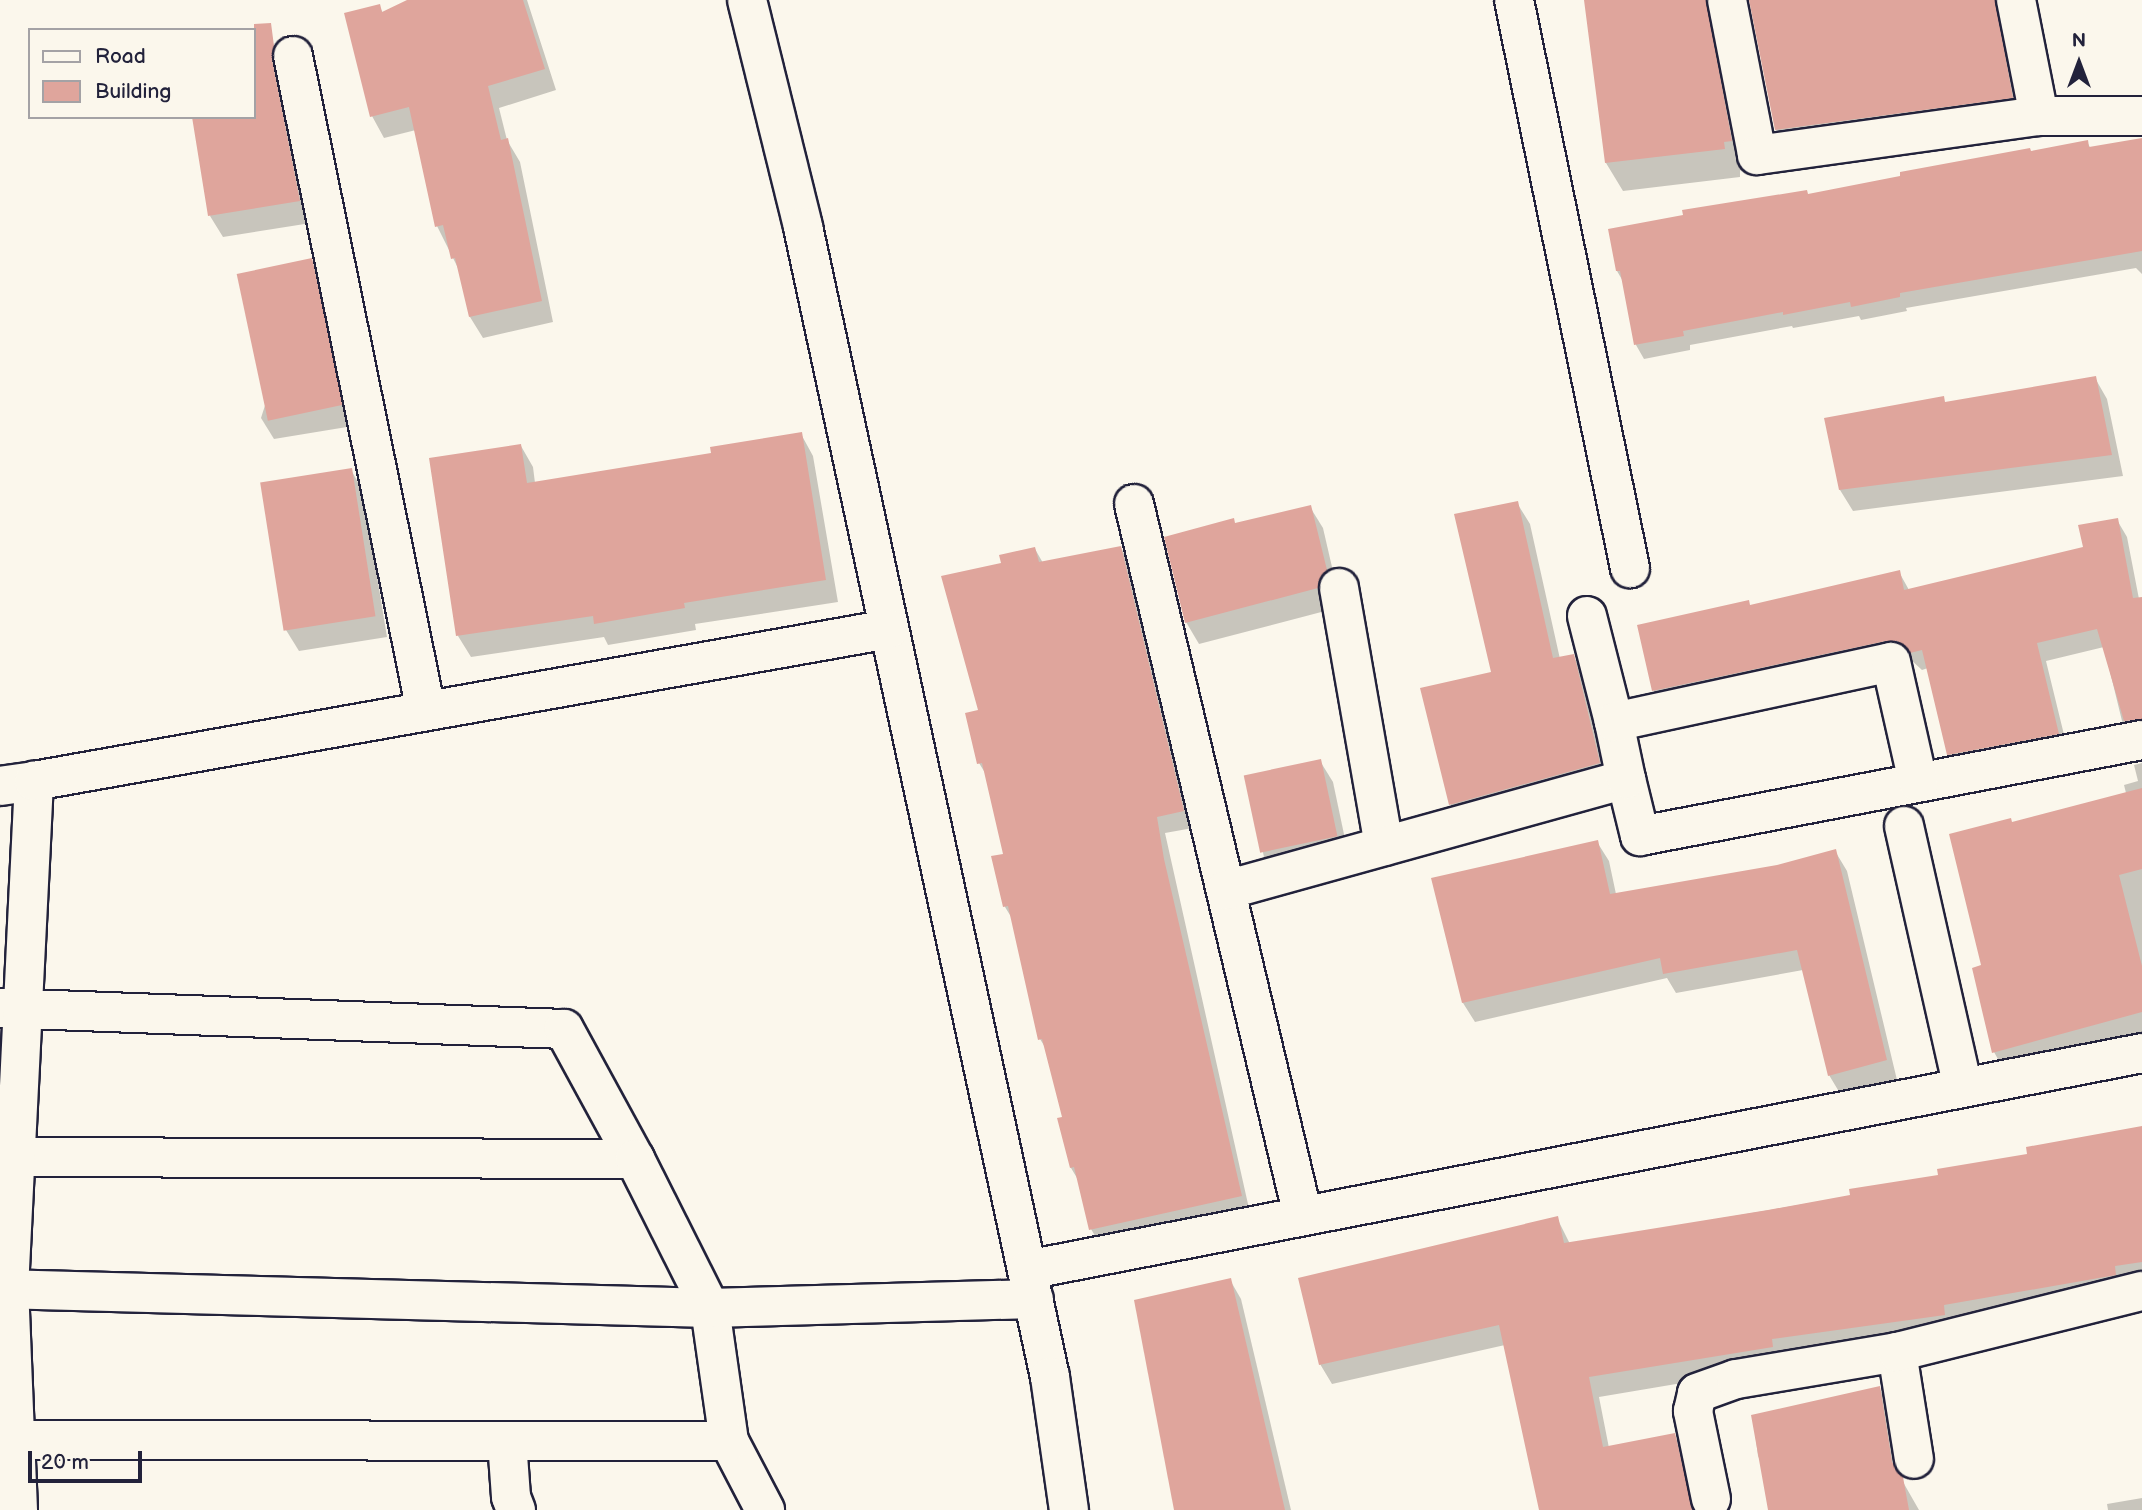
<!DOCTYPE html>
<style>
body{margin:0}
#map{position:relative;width:2142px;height:1510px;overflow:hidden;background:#fbf7ec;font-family:"Balsamiq Sans",sans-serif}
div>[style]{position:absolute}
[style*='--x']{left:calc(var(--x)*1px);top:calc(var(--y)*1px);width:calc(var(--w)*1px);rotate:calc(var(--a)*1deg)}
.shadow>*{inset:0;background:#0003}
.building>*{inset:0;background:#dfa59c;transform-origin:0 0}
.roads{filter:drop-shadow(2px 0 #22223b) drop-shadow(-2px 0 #22223b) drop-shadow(0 2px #22223b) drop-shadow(0 -2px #22223b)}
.minor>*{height:38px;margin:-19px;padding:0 19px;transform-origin:19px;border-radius:19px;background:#fbf7ec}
span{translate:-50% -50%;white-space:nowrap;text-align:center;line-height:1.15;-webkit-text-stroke:5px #fbf7ec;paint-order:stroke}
.legend{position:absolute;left:28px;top:28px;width:228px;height:91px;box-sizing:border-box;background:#fbf7ec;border:2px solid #a4a2a5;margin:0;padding:9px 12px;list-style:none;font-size:21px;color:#22223b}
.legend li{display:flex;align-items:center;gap:14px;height:35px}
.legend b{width:35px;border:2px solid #a4a2a5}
.north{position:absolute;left:2044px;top:28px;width:70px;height:70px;-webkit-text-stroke:5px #fbf7ec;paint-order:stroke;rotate:0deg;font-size:19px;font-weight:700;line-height:28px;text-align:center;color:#22223b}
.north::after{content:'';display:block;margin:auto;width:24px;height:32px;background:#22223b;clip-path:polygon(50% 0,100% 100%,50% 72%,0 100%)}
.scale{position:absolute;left:28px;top:1451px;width:114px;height:32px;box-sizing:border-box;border:4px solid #22223b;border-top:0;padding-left:9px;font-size:21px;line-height:24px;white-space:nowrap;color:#22223b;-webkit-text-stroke:5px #fbf7ec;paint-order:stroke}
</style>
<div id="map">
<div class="shadow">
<div style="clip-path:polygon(411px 0,527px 0,556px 90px,499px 108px,507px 140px,520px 162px,553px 322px,483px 338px,470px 317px,460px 272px,437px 226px,416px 130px,384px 138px,372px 116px,379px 6px,383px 13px)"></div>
<div style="clip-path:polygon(1586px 0,1719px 0,1747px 169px,1740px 170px,1740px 177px,1623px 191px,1606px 163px)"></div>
<div style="clip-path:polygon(1751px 0,2018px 0,2024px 119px,1789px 151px,1776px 130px)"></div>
<div style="clip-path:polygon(271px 56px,283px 78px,311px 223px,223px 237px,210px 216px,254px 117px,254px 59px)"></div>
<div style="clip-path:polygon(2142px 139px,2142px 274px,2136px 268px,1906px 308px,1907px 311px,1861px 320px,1859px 316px,1793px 328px,1792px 326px,1690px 345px,1690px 350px,1644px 359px,1636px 345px,1624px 283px,1617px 271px,1809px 196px,2087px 142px,2091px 149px)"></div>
<div style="clip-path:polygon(311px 260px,323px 282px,353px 426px,274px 439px,261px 418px)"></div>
<div style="clip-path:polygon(2095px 378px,2107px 399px,2123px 476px,1853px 511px,1840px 490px,1826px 419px,1946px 404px)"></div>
<div style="clip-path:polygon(801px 434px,813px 456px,838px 602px,695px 624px,696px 630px,608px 645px,604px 637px,471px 657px,458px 636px,521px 446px,533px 467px,535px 483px,713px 454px)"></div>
<div style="clip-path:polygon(351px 470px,363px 491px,387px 637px,299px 651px,286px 630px,262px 484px)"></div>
<div style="clip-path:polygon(1517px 503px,1530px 524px,1560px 659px,1573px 656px,1586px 677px,1611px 785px,1463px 826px,1451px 805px,1422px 689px,1494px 673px)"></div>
<div style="clip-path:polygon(1310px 507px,1323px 528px,1338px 593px,1329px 610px,1199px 644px,1186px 622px,1236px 525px)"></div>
<div style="clip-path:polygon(2117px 520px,2127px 537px,2139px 599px,2142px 599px,2142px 738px,2132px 739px,2122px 721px,2104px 647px,2046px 661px,2068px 751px,1959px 772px,1948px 754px,1928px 668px,1922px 670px,1910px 659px,1897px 658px,1664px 708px,1654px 691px,1639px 627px,1750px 606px,1899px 572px,1909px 590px,2085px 549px)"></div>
<div style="clip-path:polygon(1121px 548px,1130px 564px,1193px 828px,1165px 833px,1250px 1213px,1101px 1246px,1091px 1229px,1080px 1183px,1071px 1168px,1060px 1119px,1064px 1118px,1048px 1052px,1040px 1039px,1013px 920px,1005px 907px,993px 858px,1005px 855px,987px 776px,979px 763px,980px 711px,1003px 564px,1035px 549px,1043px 563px)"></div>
<div style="clip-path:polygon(1320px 761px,1333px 782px,1349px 858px,1276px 878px,1264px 857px,1246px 777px)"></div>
<div style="clip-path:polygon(2142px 763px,2142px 1032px,2004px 1070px,1994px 1052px,1984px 966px,2012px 823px,2126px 793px,2124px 785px,2138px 781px,2134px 765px)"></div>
<div style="clip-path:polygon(1597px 842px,1609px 861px,1616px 894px,1777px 867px,1835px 851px,1847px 871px,1897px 1080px,1841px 1095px,1829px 1075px,1803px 970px,1676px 993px,1667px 978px,1475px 1022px,1463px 1003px,1433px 880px)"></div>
<div style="clip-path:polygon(2142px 1128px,2142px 1283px,1783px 1366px,1599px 1397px,1609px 1448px,1674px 1435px,1685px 1454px,1697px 1510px,1541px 1510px,1505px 1345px,1332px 1384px,1320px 1364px,1557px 1218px,1570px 1244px,1852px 1196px)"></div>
<div style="clip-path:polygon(1230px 1280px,1241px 1299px,1291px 1510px,1176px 1510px)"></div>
<div style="clip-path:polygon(1879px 1388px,1888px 1402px,1899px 1475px,1919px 1510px,1772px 1510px,1763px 1466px,1758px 1456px,1753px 1417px)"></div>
<div style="clip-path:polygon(2142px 1498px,2142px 1510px,2108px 1510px,2107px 1504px)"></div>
</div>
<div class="building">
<div style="clip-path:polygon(407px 0,523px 0,545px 69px,488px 86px,501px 140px,508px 138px,542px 301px,469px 317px,455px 258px,451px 259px,443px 225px,435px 227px,409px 107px,370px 117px,344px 13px,380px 4px,382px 12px)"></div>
<div style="clip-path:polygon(1584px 0,1706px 0,1732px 141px,1724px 142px,1725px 149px,1605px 163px)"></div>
<div style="clip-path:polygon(1749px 0,1995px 0,2013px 98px,1775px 130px)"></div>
<div style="clip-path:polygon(271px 23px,274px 46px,272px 60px,300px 201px,208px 216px,192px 117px,254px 117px,254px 24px)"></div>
<div style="clip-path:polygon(2142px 138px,2142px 251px,1900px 293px,1900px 297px,1851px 307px,1850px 302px,1783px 315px,1783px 312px,1683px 331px,1684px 336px,1634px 345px,1620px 271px,1616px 271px,1608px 229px,1683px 215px,1682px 210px,1807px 190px,1808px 194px,1900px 176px,1900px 172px,2030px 148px,2031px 151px,2088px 140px,2089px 147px)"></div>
<div style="left:312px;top:258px;width:150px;height:77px;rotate:78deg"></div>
<div style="clip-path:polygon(2096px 376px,2112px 455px,1839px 490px,1824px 418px,1944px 396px,1945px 402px)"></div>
<div style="clip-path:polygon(802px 432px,826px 580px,684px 603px,685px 608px,594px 624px,593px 616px,456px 636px,429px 458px,521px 444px,527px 483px,711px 453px,710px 447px)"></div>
<div style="left:352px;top:468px;width:150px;height:93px;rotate:81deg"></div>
<div style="clip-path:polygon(1518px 501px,1553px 658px,1574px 654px,1600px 763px,1449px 805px,1420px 688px,1491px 672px,1454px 514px)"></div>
<div style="clip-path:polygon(1311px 505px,1327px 570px,1319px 580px,1318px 588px,1185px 623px,1164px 537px,1234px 518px,1235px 523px)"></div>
<div style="clip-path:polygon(2118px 518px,2133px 598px,2142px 597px,2142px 719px,2124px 721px,2097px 629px,2037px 643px,2059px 734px,1947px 755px,1922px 650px,1910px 653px,1897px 641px,1886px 641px,1652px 691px,1637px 625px,1749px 600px,1750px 605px,1900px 570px,1904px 590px,2083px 547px,2078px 525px)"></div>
<div style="clip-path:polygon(1121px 546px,1184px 811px,1157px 817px,1164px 859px,1242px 1196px,1089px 1230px,1074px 1167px,1070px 1168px,1057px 1118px,1062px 1117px,1042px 1039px,1038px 1040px,1008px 906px,1003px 907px,991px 856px,1003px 854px,982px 763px,977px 764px,965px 713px,978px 710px,941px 576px,1001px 563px,999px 555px,1035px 547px,1039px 562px)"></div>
<div style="left:1321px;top:759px;width:79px;height:79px;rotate:78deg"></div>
<div style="clip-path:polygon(2142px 788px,2142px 869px,2119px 875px,2142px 966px,2142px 1012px,1992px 1053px,1972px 968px,1981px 965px,1949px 834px,2011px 818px,2012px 822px)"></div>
<div style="clip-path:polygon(1598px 840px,1610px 894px,1777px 865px,1836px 849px,1887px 1060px,1828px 1076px,1797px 950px,1663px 974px,1660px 958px,1462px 1003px,1431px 878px)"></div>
<div style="clip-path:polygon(2142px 1126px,2142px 1262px,2115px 1266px,2116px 1275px,1944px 1305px,1945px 1315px,1772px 1339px,1773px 1347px,1589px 1377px,1603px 1447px,1675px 1433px,1693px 1510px,1539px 1510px,1499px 1325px,1319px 1365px,1298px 1278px,1558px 1216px,1564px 1243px,1768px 1210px,1850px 1195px,1849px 1189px,1938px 1175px,1937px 1169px,2027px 1154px,2026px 1147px)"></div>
<div style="clip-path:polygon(1231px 1278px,1285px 1510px,1174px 1510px,1134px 1300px)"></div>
<div style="clip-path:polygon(1880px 1386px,1892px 1462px,1903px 1477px,1909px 1510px,1768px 1510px,1751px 1415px)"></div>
</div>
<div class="roads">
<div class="minor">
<div style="--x:747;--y:0;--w:234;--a:76.1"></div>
<div style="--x:803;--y:227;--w:1176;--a:77.88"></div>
<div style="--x:1050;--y:1377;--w:134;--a:81.9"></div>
<div style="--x:1514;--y:0;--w:580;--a:78.46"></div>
<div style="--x:1727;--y:0;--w:158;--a:79"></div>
<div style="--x:1757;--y:155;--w:285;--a:-7.9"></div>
<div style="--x:2039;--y:116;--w:118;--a:-101.2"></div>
<div style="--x:293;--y:56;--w:668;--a:78.52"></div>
<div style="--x:2039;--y:116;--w:103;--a:0"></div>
<div style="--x:1134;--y:504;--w:732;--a:76.65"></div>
<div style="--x:1339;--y:588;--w:262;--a:80.1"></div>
<div style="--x:1587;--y:616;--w:109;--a:75.7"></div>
<div style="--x:1626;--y:779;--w:59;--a:76.2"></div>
<div style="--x:1640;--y:836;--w:511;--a:-10.83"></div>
<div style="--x:0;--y:786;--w:34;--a:-8"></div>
<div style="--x:1904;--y:826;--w:268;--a:77.3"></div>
<div style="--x:1226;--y:890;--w:415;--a:-15.5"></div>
<div style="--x:1626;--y:779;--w:58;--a:-101.9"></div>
<div style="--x:1614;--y:722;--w:283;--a:-12.2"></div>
<div style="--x:1891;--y:662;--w:123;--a:77.3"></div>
<div style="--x:0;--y:1008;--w:564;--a:2.13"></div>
<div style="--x:564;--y:1029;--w:148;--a:61.4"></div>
<div style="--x:0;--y:1157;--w:635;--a:0.18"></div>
<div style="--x:635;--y:1159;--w:167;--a:63.3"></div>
<div style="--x:710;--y:1308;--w:134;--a:81.9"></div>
<div style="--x:729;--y:1441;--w:78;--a:62.4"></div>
<div style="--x:1027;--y:1270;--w:1136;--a:-11.01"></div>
<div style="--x:0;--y:1289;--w:710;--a:1.53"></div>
<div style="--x:710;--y:1308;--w:324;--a:-1.6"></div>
<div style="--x:1897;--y:1352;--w:108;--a:81"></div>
<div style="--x:0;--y:1440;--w:729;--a:0.08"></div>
<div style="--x:507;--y:1441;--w:56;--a:85.9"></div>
<div style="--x:511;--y:1497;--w:14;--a:69"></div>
<div style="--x:1711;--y:1499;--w:90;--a:-101.6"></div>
<div style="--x:1693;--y:1411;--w:18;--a:-77"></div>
<div style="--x:1697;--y:1393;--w:41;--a:-19.7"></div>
<div style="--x:1736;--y:1379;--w:163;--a:-9.5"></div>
<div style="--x:1897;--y:1352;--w:252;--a:-14"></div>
<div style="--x:18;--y:1510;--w:221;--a:-92.3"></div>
<div style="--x:9;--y:1289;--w:509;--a:-87.18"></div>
<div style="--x:34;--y:781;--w:868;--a:-10.08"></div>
</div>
</div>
<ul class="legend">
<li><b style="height:9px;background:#fbf7ec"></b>Road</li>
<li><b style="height:19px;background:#dfa59c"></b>Building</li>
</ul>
<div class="north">N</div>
<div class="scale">20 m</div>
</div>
